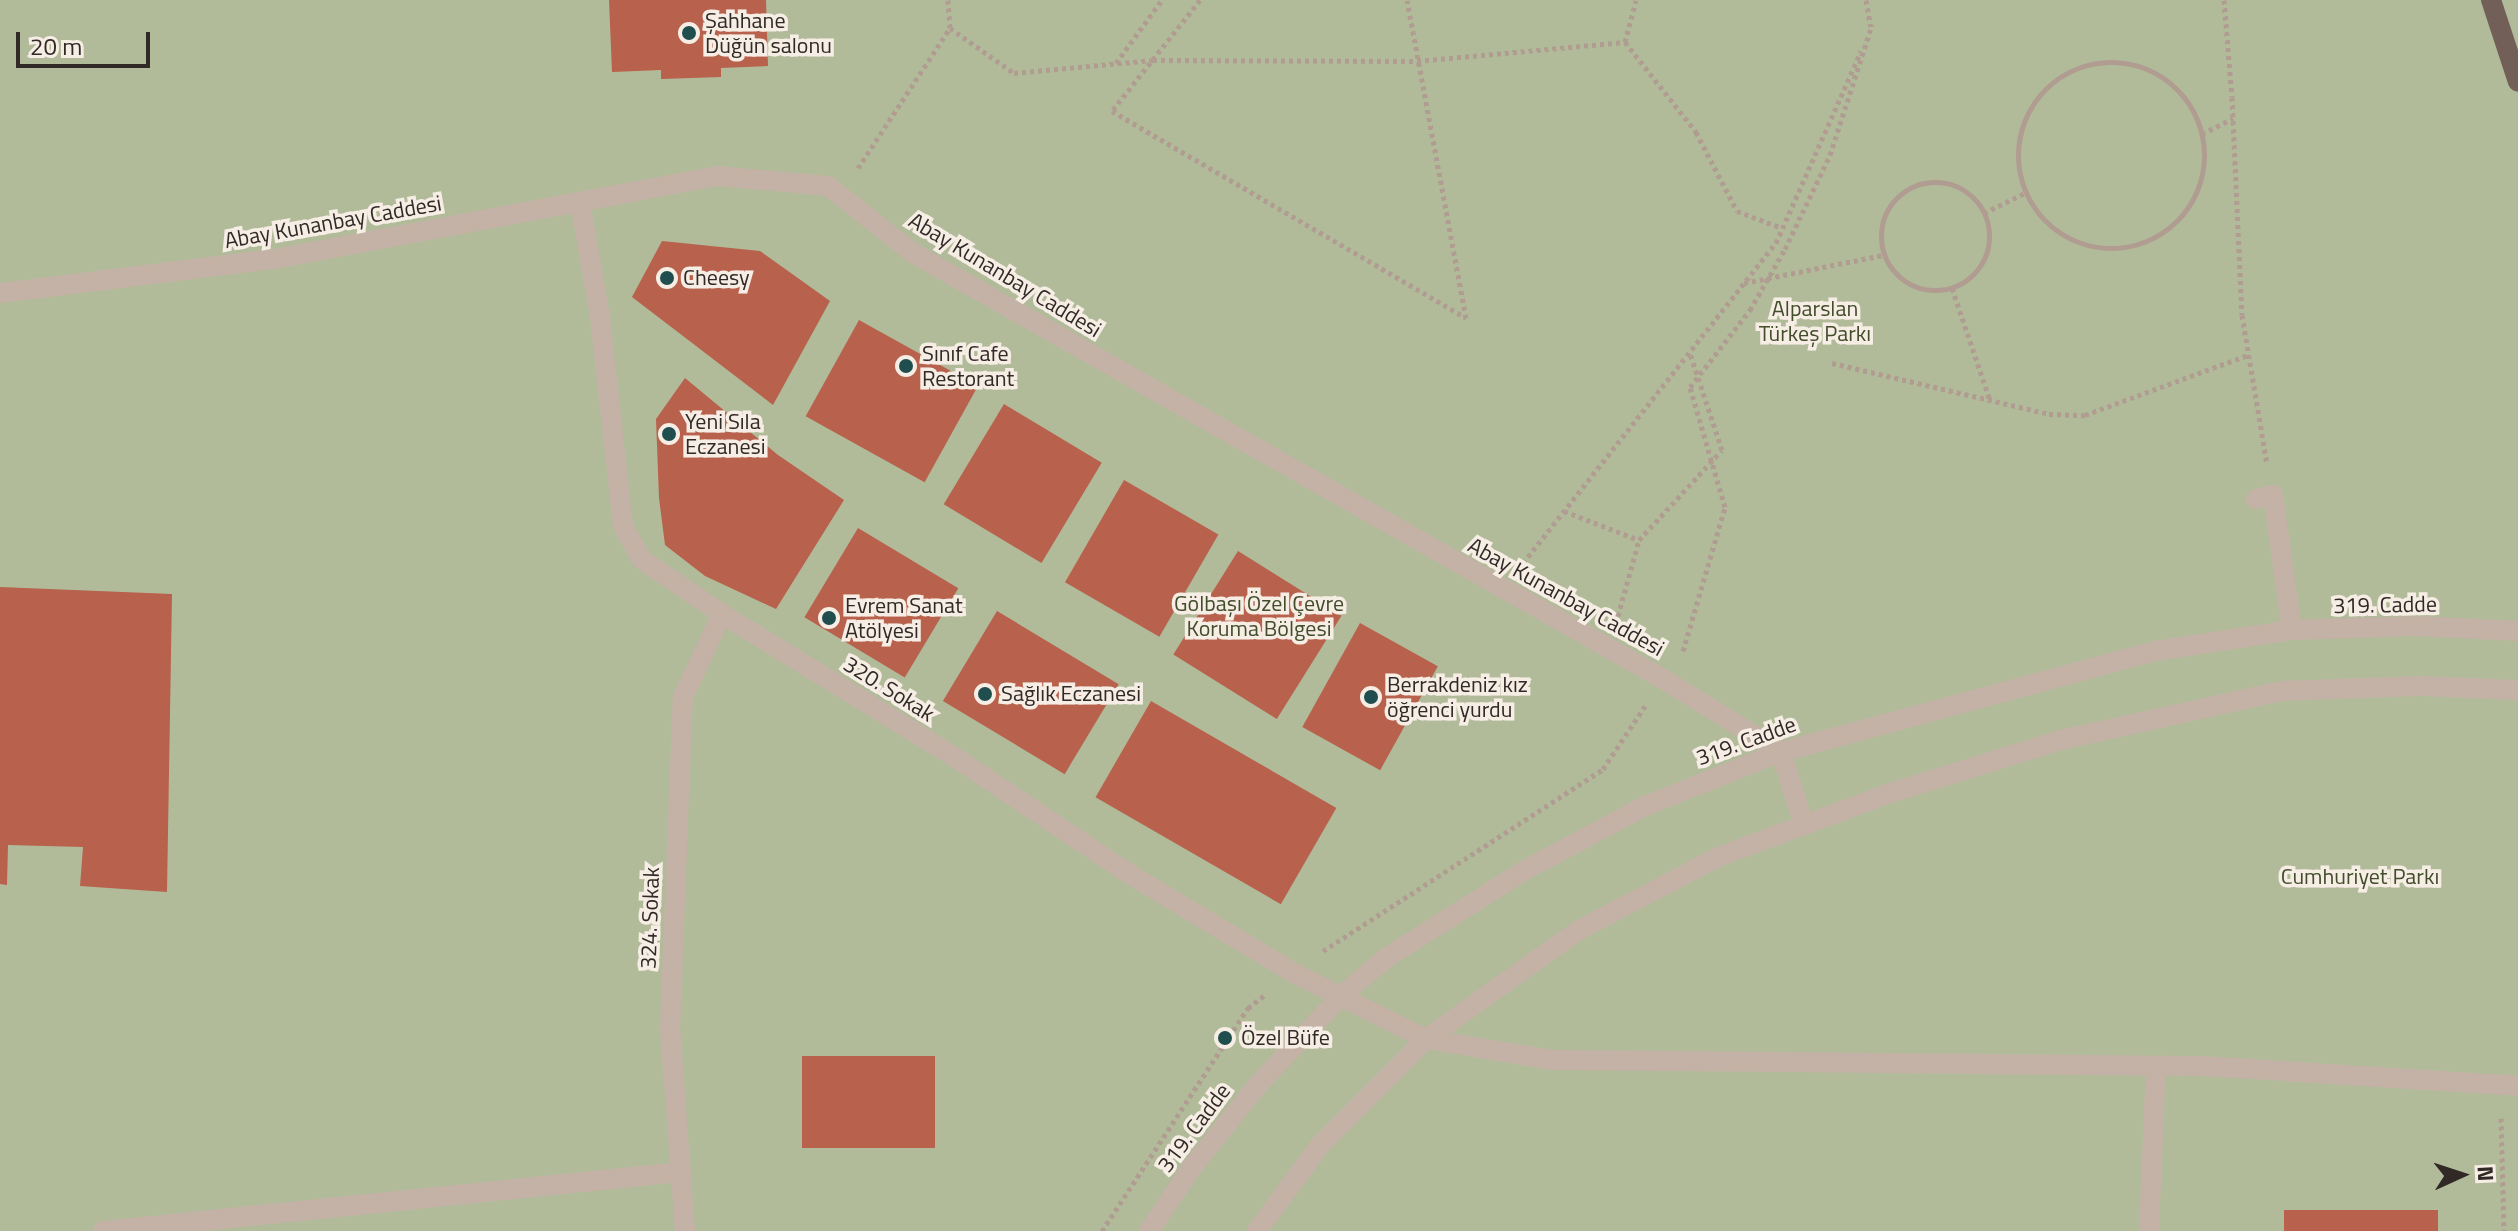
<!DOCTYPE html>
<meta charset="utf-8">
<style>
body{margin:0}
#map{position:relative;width:2518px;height:1231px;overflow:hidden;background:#eee3d8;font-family:"Titillium Web",sans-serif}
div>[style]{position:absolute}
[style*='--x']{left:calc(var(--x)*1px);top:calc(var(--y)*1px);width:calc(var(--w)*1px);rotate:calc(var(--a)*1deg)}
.green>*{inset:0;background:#b1bb9a;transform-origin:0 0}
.building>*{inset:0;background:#b8614c;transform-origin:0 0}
.path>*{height:5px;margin-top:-2.5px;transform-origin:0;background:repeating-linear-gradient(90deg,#b09c90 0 4px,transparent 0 8px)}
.path>.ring{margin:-2.5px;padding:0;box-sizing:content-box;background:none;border:5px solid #b09c90;border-radius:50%}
.minor>*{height:20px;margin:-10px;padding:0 10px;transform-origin:10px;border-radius:10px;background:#c4b2a6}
.major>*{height:20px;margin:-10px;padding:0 10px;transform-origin:10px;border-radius:10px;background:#726058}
.dots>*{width:22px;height:22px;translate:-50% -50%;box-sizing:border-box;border:4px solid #f6ede4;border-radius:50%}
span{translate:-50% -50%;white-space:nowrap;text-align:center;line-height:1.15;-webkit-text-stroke:7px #f6ede4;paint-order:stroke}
.poi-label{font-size:22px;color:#312926}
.left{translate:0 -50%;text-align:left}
.street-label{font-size:22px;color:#312926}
.park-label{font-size:22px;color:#424d2c}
.north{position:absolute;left:2422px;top:1135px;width:80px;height:80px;-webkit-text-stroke:6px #f6ede4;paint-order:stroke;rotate:87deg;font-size:22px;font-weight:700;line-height:32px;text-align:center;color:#312926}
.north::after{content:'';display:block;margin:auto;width:28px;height:36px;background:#312926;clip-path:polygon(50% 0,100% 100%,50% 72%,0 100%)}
.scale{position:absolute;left:16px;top:32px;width:134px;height:36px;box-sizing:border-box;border:4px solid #312926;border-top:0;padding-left:10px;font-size:24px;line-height:28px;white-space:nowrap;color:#312926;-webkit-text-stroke:6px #f6ede4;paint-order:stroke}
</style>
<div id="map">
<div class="green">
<div style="left:0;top:0;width:2518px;height:1231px"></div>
</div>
<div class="building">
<div style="clip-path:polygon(609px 0,766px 0,768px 66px,721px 68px,721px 77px,661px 79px,661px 70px,612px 72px)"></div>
<div style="clip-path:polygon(662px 241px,760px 251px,830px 301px,773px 405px,632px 297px)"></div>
<div style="left:859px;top:320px;width:136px;height:110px;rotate:29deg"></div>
<div style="clip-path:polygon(685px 378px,778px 455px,844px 500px,776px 609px,705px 576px,665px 545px,659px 498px,656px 419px)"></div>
<div style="left:1004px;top:404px;width:114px;height:117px;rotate:31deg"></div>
<div style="left:1124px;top:480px;width:109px;height:118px;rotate:30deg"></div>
<div style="left:858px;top:528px;width:117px;height:104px;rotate:31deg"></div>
<div style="left:1238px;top:551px;width:122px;height:122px;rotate:32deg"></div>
<div style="clip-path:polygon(0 587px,172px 594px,167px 892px,80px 886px,83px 847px,8px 845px,7px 885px,0 884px)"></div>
<div style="left:997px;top:611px;width:142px;height:105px;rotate:31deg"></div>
<div style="left:1360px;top:623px;width:89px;height:119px;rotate:29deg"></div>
<div style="left:1151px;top:701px;width:214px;height:111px;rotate:30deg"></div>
<div style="left:802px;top:1056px;width:133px;height:92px"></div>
<div style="left:2284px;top:1210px;width:154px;height:21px"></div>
</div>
<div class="path">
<div style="--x:948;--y:0;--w:28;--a:86"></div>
<div style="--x:950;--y:28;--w:78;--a:35.1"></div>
<div style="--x:1014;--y:73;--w:140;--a:-5.3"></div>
<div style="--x:1153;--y:60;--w:264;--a:0.2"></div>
<div style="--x:1417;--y:61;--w:209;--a:-5.2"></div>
<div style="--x:1625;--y:42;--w:43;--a:-75.3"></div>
<div style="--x:1200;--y:0;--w:142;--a:128.4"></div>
<div style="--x:1112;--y:111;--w:410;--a:30.3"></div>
<div style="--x:1466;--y:318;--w:323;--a:-100.5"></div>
<div style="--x:1866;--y:0;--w:27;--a:80"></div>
<div style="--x:2224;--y:0;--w:97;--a:85.3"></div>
<div style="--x:2232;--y:97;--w:218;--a:87.4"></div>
<div style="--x:2242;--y:315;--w:151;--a:80.5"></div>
<div style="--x:1625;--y:42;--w:115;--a:51.7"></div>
<div style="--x:1696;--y:132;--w:89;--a:62.6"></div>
<div style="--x:1737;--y:211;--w:48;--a:20.7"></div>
<div class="ring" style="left:2018px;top:62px;width:181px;height:181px"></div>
<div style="--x:1116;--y:63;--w:78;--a:-53.9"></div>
<div style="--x:2202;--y:134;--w:35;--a:-27"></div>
<div style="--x:858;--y:168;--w:168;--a:-56.7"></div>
<div class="ring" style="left:1881px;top:182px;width:103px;height:103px"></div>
<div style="--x:1984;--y:213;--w:46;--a:-26"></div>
<div style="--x:1744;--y:283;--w:142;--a:-11.4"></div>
<div style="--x:1952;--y:288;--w:118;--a:71.3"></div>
<div style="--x:1832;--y:363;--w:223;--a:13.2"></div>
<div style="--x:2049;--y:414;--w:36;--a:2"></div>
<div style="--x:2085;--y:415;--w:174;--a:-20.2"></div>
<div style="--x:1564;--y:511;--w:80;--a:21.1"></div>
<div style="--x:1639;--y:540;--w:122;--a:-47.3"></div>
<div style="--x:1722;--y:450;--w:102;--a:-108.3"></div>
<div style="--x:1523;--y:563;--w:408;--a:-51.7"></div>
<div style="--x:1776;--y:243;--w:210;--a:-66.1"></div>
<div style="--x:1618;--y:616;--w:79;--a:-74.6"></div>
<div style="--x:1683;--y:651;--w:150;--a:-73.7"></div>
<div style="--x:1725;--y:507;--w:125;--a:-106.3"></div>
<div style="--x:1690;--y:387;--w:98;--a:-52.1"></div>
<div style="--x:1750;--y:310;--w:70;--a:-60.2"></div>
<div style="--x:1785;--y:249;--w:104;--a:-64.4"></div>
<div style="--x:1830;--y:155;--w:137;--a:-72.1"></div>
<div style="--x:1323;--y:951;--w:334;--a:-33"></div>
<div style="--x:1603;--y:769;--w:76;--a:-56.3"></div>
<div style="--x:2501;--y:1118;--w:113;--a:88.5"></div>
<div style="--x:1102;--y:1231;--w:267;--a:-56.8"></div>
<div style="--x:1248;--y:1008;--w:24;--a:-38"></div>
</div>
<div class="minor">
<div style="--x:580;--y:202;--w:117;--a:80.1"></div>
<div style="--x:600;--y:317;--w:210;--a:83.7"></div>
<div style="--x:623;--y:526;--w:38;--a:61"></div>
<div style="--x:641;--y:559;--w:98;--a:34.2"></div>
<div style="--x:722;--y:614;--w:275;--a:31.6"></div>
<div style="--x:956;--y:758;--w:205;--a:33.8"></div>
<div style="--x:1126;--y:872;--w:196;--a:31"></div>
<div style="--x:1294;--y:973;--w:148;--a:26.6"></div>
<div style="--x:1426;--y:1039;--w:129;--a:9.4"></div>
<div style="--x:1553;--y:1060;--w:650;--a:0.53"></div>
<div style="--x:2203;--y:1066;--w:316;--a:3.6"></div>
<div style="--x:0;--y:293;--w:276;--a:-7.1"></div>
<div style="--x:274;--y:259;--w:451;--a:-10.6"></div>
<div style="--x:717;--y:176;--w:111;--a:5.1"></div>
<div style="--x:828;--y:186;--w:108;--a:38.2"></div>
<div style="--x:913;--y:253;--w:863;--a:29.6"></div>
<div style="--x:1663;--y:679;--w:139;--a:31.7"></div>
<div style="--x:1781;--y:752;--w:77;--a:72.5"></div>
<div style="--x:2256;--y:499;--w:17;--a:-13"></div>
<div style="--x:2273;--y:495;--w:136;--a:82"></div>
<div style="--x:103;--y:1231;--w:581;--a:-5.83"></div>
<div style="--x:685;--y:1231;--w:203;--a:-94.2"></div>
<div style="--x:670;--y:1029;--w:332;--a:-87.8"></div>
<div style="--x:683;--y:697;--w:92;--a:-64.8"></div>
<div style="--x:1149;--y:1231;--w:75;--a:-55.9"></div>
<div style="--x:1191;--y:1169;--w:105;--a:-51.6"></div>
<div style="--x:1256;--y:1087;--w:125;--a:-47"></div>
<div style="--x:1341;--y:996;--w:59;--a:-40.2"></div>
<div style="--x:1386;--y:958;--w:167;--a:-32.3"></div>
<div style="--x:1527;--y:869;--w:134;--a:-28.1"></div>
<div style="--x:1645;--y:806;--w:146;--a:-21.7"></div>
<div style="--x:1781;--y:752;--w:387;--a:-15.1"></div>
<div style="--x:2155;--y:651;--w:139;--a:-8.7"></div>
<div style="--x:2292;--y:630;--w:124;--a:-1.8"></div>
<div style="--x:2416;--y:626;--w:102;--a:2.8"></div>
<div style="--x:1257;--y:1231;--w:108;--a:-53.7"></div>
<div style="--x:1321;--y:1144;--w:148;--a:-45"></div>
<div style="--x:1426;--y:1039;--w:188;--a:-35.5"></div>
<div style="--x:1579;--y:930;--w:157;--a:-27.7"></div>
<div style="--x:1718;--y:857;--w:184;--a:-20.4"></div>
<div style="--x:1890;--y:793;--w:179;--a:-17.2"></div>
<div style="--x:2061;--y:740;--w:226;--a:-12.5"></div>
<div style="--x:2282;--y:691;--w:139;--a:-2.1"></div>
<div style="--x:2421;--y:686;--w:97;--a:2.4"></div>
<div style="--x:2149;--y:1231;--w:165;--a:-87.6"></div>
</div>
<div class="major">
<div style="--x:2491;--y:0;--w:86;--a:71.8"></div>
</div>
<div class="dots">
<div style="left:689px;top:33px;background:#204d4e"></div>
<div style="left:667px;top:278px;background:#204d4e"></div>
<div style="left:906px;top:366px;background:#204d4e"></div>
<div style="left:669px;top:434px;background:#204d4e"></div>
<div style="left:829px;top:618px;background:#204d4e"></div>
<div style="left:985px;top:694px;background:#204d4e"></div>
<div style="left:1371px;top:697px;background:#204d4e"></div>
<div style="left:1225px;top:1038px;background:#204d4e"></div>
</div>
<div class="poi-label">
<span class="left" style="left:705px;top:33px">Şahhane<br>Düğün salonu</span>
<span class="left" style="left:683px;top:278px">Cheesy</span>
<span class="left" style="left:922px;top:366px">Sınıf Cafe<br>Restorant</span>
<span class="left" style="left:685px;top:434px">Yeni Sıla<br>Eczanesi</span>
<span class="left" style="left:845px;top:618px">Evrem Sanat<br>Atölyesi</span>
<span class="left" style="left:1387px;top:697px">Berrakdeniz kız<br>öğrenci yurdu</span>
<span class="left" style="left:1001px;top:694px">Sağlık Eczanesi</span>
<span class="left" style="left:1241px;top:1038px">Özel Büfe</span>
</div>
<div class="street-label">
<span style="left:333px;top:222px;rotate:-10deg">Abay Kunanbay Caddesi</span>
<span style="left:1005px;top:275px;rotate:31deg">Abay Kunanbay Caddesi</span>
<span style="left:1566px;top:597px;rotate:29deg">Abay Kunanbay Caddesi</span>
<span style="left:2385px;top:605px;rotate:-1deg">319. Cadde</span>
<span style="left:889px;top:689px;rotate:32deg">320. Sokak</span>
<span style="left:1746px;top:741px;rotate:-20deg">319. Cadde</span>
<span style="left:650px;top:918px;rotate:-88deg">324. Sokak</span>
<span style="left:1194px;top:1128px;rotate:-53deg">319. Cadde</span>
</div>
<div class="park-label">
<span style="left:1815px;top:321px">Alparslan<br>Türkeş Parkı</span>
<span style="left:1259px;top:616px">Gölbaşı Özel Çevre<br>Koruma Bölgesi</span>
<span style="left:2360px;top:877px">Cumhuriyet Parkı</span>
</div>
<div class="north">N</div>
<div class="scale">20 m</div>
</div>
